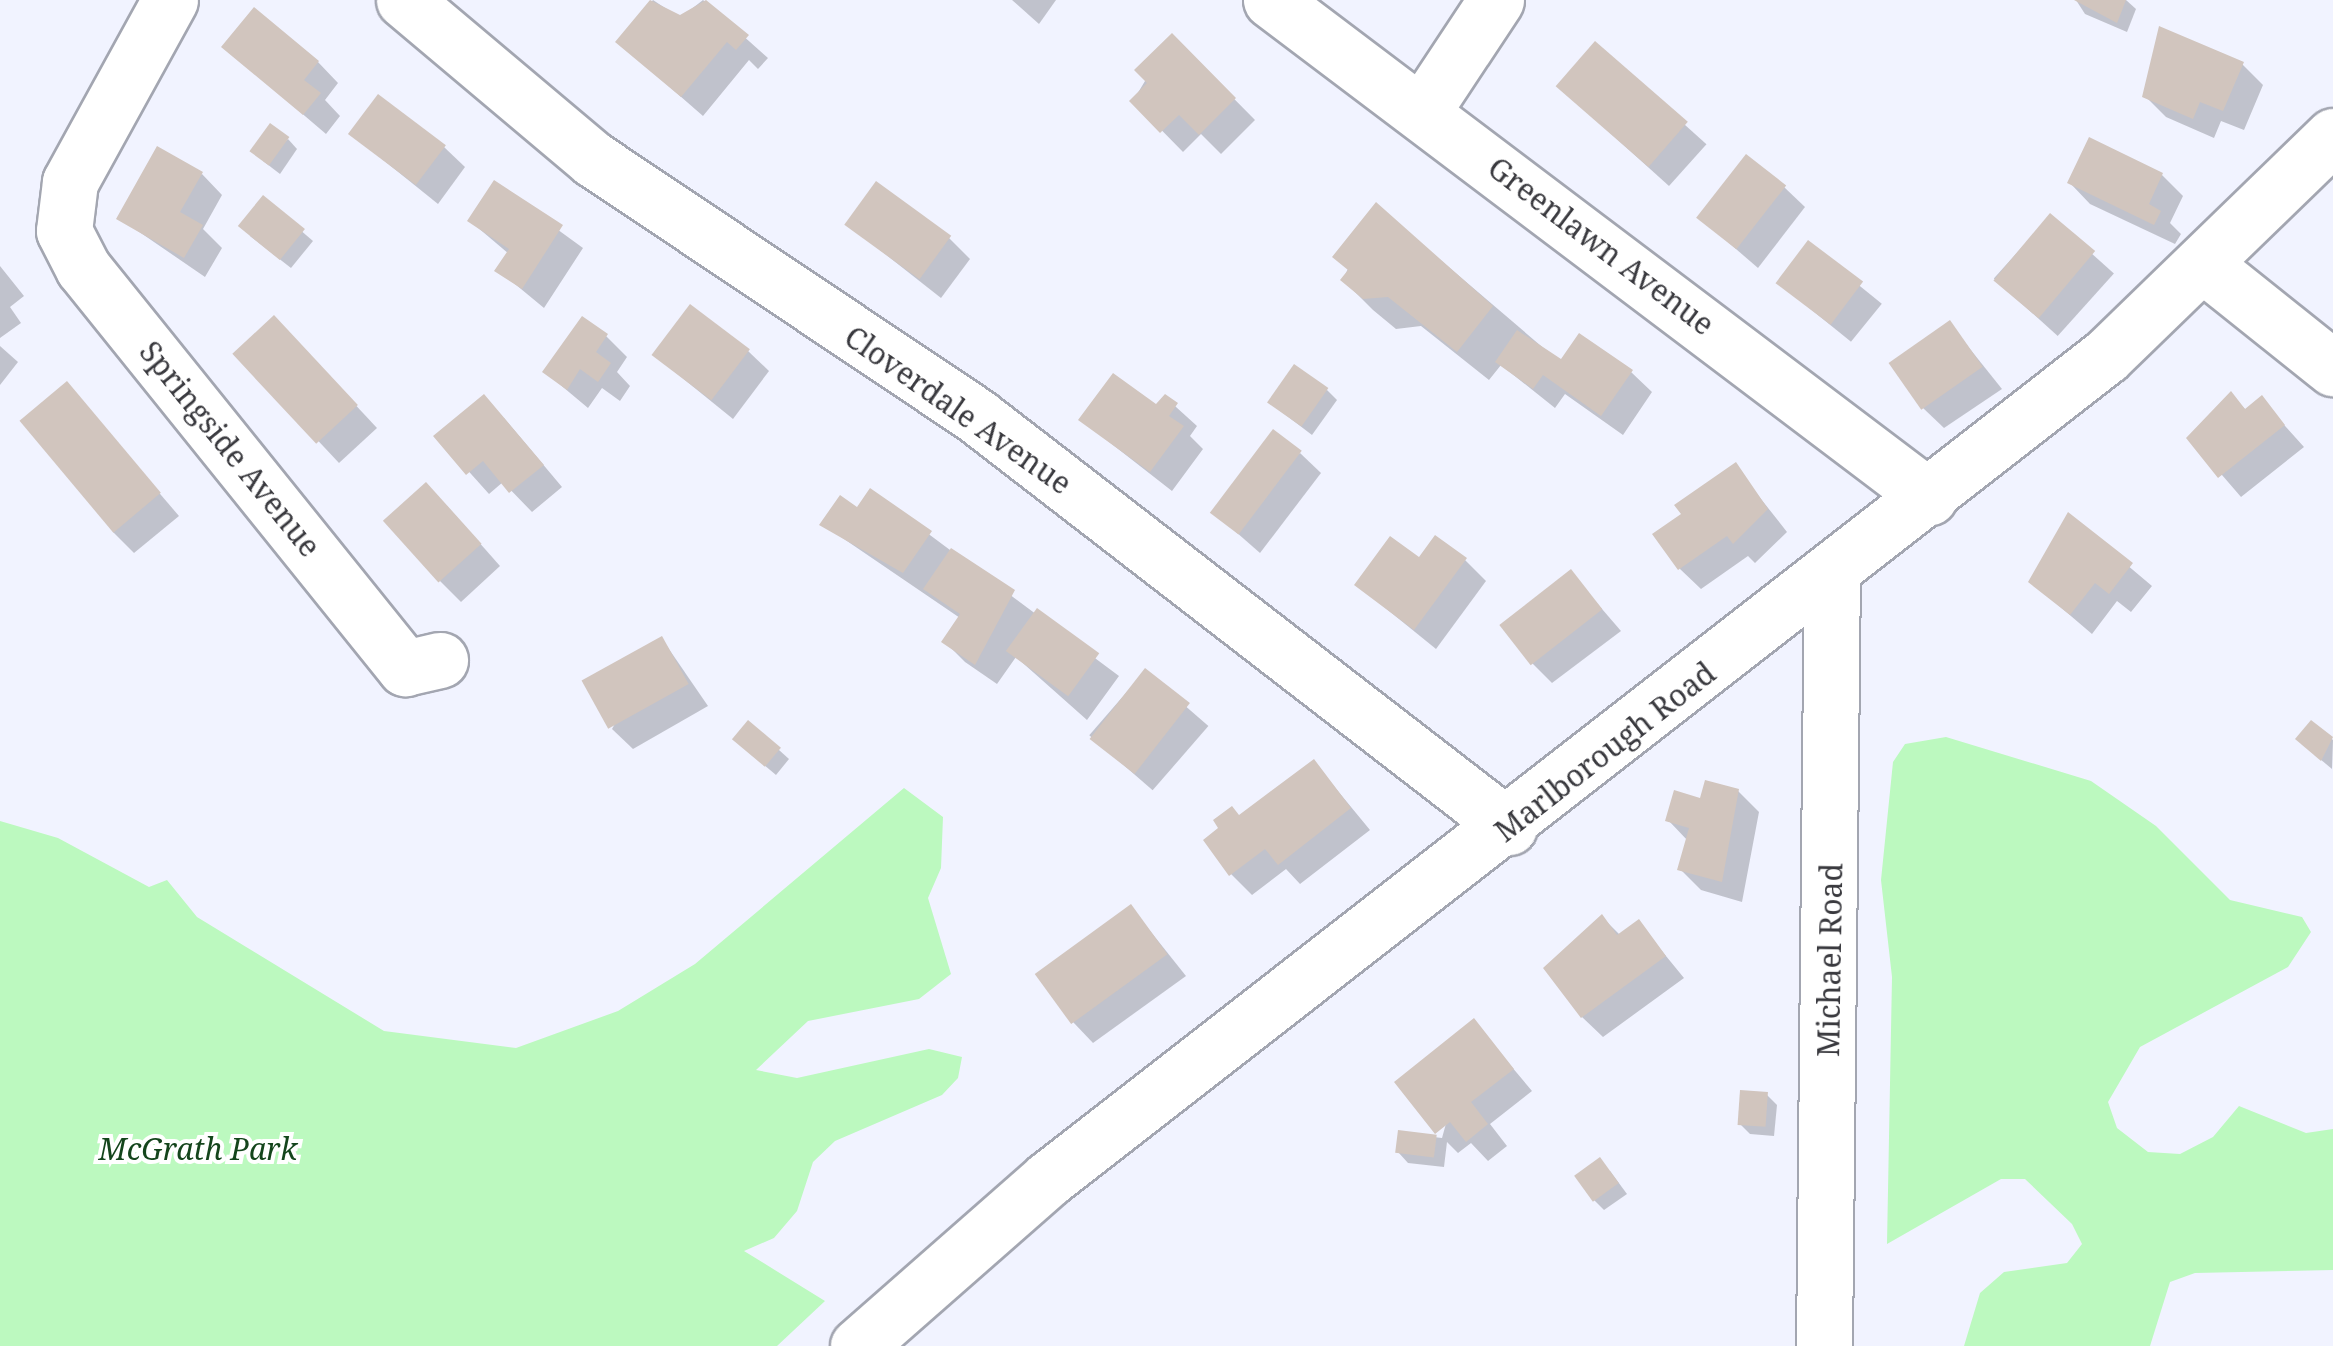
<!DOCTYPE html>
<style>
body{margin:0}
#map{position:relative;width:2333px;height:1346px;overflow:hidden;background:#f1f3ff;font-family:"Noto Serif",serif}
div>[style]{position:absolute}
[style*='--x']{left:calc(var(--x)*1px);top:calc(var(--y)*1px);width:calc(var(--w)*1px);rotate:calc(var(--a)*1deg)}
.green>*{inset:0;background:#bcf9bf}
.shadow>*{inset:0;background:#0003;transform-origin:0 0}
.building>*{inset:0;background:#d1c5be;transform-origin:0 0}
.roads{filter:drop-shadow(2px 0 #a3a6b1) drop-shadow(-2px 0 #a3a6b1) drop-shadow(0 2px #a3a6b1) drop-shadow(0 -2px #a3a6b1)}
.minor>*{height:55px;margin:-27.5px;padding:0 27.5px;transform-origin:27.5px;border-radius:27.5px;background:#fff}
span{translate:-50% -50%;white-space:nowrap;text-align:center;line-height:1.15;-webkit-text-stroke:8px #fff;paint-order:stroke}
.street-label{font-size:30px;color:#39393e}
.park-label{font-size:30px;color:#14451c;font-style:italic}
</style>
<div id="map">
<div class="green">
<div style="clip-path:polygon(1946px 737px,2091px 781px,2156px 826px,2230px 900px,2302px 917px,2311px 932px,2288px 967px,2140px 1047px,2108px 1102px,2117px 1128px,2148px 1152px,2180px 1154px,2213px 1137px,2239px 1106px,2306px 1133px,2333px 1129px,2333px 1270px,2195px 1273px,2170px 1282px,2150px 1346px,1964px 1346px,1980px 1293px,2004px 1272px,2067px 1263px,2082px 1244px,2072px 1224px,2025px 1179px,2001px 1179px,1887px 1244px,1892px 977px,1881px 880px,1893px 762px,1905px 744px)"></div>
<div style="clip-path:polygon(904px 788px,943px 817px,941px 868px,928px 898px,951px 974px,919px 999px,808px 1021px,756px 1070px,797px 1078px,929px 1049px,962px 1057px,958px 1078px,942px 1095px,835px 1141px,813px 1162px,797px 1211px,774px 1238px,744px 1251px,825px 1301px,777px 1346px,0 1346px,0 821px,58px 838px,149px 887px,167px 880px,197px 917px,384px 1031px,516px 1048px,618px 1011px,695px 964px)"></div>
</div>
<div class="shadow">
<div style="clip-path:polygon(653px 0,680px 18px,703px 0,768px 58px,758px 69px,749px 60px,703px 116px,618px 42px)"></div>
<div style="clip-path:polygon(1012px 0,1056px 0,1039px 24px)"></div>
<div style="clip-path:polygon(2076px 0,2126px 0,2136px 9px,2127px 32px,2085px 14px)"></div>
<div style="clip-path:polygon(1172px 36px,1255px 120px,1221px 154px,1201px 134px,1183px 152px,1133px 101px)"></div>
<div style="left:1595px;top:44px;width:150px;height:56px;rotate:42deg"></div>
<div style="clip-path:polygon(224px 47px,318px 62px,338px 83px,325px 100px,340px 116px,326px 134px)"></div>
<div style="clip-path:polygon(2242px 64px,2263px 85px,2244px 130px,2221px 121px,2214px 138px,2166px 117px,2145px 96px)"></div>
<div style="clip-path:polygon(351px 134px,444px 147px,465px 167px,438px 204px)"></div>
<div style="clip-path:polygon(288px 139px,297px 149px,280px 174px,263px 161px)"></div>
<div style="clip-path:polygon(202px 174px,222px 195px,203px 229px,222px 248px,205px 277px,119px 218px)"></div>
<div style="clip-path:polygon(2162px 175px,2183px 196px,2170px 223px,2181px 234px,2175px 244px,2090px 204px,2070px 183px)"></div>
<div style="clip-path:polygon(495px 184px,583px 248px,544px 308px,498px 270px,509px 254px,470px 221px)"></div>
<div style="clip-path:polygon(1784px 187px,1805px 207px,1758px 268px,1700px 218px)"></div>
<div style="clip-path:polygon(263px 198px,313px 241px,291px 268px,250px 236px)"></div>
<div style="clip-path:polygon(1376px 205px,1561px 363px,1631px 372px,1652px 392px,1623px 435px,1565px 394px,1555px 408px,1501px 365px,1489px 380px,1421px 326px,1396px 329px,1373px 310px,1343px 280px)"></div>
<div style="left:2050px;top:216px;width:86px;height:84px;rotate:42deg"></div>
<div style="clip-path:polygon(847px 224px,949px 238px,970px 259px,941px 298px)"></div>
<div style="left:1808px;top:244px;width:95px;height:49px;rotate:39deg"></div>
<div style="clip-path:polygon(0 266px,24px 296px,10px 307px,21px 323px,0 338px)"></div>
<div style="clip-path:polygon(1950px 324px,2002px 389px,1944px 428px,1923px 408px)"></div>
<div style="clip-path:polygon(606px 336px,627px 357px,617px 372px,630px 386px,620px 401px,602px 388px,588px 408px,545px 372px)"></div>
<div style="clip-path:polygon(294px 339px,377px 428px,339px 463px,236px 353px)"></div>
<div style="clip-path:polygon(0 346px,18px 362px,0 385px)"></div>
<div style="clip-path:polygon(748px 351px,769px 371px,733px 419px,654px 355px)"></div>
<div style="clip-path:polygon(66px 384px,179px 516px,134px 553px,113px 532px)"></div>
<div style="clip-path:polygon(1327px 390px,1337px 400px,1312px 435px,1270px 403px)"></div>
<div style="clip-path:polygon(2231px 395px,2247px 411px,2261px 399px,2304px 447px,2241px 497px,2190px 438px)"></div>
<div style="clip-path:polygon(1165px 397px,1197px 426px,1190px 436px,1203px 449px,1172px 491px,1081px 420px,1157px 408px)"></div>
<div style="clip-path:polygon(504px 418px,562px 487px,532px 512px,503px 482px,489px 494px,437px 436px)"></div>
<div style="clip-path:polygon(1300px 453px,1321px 473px,1260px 553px,1212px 511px)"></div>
<div style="clip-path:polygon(1735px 466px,1787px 532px,1755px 563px,1748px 556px,1701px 589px,1680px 569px,1685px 515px)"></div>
<div style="clip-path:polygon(871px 491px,1119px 676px,1087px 720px,1016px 657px,997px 684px,965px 662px,944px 641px,960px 618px,822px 524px,857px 510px)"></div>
<div style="clip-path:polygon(447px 506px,500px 566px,461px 602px,440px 581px)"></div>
<div style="clip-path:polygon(2069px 516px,2152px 586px,2131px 612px,2117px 601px,2092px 634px,2031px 582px)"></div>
<div style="clip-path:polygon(1465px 560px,1486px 581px,1436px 649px,1357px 585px,1419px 561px)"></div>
<div style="clip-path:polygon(1571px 573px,1621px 631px,1552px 683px,1531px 662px)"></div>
<div style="clip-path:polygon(662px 639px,708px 706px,633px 749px,612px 729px)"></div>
<div style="left:1145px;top:671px;width:84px;height:85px;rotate:41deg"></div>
<div style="clip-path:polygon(2311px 723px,2333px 740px,2332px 769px,2308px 749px)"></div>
<div style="clip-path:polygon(745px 749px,779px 750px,789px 759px,776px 775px)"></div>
<div style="clip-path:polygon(1314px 762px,1370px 830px,1300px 884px,1286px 869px,1252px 895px,1231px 874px,1240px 818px)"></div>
<div style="clip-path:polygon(1738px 791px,1759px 812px,1742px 902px,1701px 890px,1680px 869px,1688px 841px,1668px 820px)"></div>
<div style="clip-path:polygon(1131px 907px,1186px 976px,1093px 1043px,1073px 1022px)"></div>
<div style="clip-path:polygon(1602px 917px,1621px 936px,1639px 923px,1684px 978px,1603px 1037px,1582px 1017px)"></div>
<div style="clip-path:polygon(1474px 1022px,1532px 1091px,1490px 1124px,1507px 1146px,1488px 1161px,1471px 1143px,1458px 1153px,1447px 1142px,1444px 1167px,1408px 1163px,1398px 1152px,1400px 1133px,1442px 1138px)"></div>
<div style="clip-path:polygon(1767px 1095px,1777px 1105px,1774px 1136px,1750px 1134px,1740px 1124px)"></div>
<div style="clip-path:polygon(1610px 1171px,1627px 1194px,1604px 1210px,1594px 1200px)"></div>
</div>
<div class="building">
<div style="clip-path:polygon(650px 0,680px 15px,706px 0,749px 35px,736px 50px,727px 42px,681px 97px,615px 42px)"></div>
<div style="clip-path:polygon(2074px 0,2126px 0,2117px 23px)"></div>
<div style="clip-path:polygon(254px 7px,319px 61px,304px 80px,321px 93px,303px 115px,221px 47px)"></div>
<div style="clip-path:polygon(2159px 26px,2244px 62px,2223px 111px,2200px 102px,2193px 119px,2142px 97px)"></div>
<div style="clip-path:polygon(1172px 33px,1236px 98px,1199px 135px,1179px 115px,1160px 133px,1129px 101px,1147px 83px,1134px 70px)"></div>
<div style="left:1595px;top:41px;width:123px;height:60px;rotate:41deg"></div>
<div style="left:378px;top:94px;width:85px;height:50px;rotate:37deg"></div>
<div style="left:270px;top:123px;width:24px;height:35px;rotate:36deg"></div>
<div style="clip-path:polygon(2089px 137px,2163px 173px,2149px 204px,2161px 211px,2154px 225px,2067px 183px)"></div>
<div style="clip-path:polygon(157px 146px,203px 172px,180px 212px,203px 225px,184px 258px,116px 219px)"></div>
<div style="left:1746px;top:154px;width:51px;height:81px;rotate:38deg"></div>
<div style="clip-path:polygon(494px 180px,563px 225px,522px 289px,494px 271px,509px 249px,467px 221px)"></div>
<div style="left:876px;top:181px;width:93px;height:54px;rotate:36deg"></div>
<div style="left:263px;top:195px;width:54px;height:40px;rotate:39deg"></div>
<div style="clip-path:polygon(1376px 202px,1493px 306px,1457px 352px,1388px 297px,1363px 299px,1340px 280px,1348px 270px,1332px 257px)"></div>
<div style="left:2050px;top:213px;width:59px;height:88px;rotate:40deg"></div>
<div style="left:1808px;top:240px;width:69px;height:54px;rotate:37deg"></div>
<div style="left:690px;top:304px;width:75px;height:64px;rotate:37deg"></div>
<div style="left:274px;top:315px;width:123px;height:57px;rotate:47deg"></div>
<div style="clip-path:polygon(582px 316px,608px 334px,596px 352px,611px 363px,598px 382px,580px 369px,567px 390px,542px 372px)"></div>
<div style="left:1950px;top:320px;width:57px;height:75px;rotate:55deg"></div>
<div style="clip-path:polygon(1517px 330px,1561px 359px,1579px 333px,1633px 370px,1601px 416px,1543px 375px,1533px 389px,1495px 362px)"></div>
<div style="left:1294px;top:364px;width:42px;height:47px;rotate:35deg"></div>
<div style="clip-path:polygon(1113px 373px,1156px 404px,1165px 394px,1178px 403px,1169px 416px,1184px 426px,1150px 472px,1078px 420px)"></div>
<div style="left:67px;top:381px;width:146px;height:62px;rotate:50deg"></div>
<div style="clip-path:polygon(2231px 391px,2245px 409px,2262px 395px,2285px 425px,2218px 478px,2186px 438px)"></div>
<div style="clip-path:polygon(484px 394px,544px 465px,509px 493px,483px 461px,466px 475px,433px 436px)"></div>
<div style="left:1273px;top:429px;width:36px;height:105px;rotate:37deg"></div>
<div style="clip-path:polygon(1736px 462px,1768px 509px,1733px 544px,1727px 536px,1678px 570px,1652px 534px,1681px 514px,1674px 505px)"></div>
<div style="left:426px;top:482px;width:83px;height:58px;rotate:48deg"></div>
<div style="clip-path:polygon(870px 488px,932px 531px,903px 573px,819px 525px,840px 495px,857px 507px)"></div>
<div style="clip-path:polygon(2068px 512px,2133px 563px,2109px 594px,2095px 583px,2070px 615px,2028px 582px)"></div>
<div style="clip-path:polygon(1435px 535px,1467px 558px,1414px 630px,1354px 585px,1390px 536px,1419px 557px)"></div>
<div style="clip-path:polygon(951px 548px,1015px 590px,975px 665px,941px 642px,960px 614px,923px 589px)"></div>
<div style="left:1571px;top:569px;width:51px;height:91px;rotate:52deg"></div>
<div style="left:1037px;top:608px;width:77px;height:53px;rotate:36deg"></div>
<div style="left:662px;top:636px;width:55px;height:92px;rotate:61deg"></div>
<div style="left:1145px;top:668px;width:57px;height:90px;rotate:38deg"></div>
<div style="left:748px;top:720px;width:43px;height:25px;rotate:40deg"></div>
<div style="clip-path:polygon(2311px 720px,2333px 737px,2321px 761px,2295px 739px)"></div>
<div style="clip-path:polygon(1314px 759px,1351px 808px,1278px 865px,1265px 849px,1229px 876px,1203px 840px,1218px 828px,1213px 820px,1232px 806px,1239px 815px)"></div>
<div style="clip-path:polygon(1705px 780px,1739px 789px,1722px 882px,1677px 870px,1689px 828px,1665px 821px,1674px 790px,1700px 798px)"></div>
<div style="left:1131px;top:904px;width:62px;height:119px;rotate:54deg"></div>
<div style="clip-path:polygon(1602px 914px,1617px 935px,1639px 919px,1666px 956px,1581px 1018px,1543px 968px)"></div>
<div style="clip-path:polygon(1474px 1018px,1514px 1069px,1471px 1102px,1488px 1124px,1466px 1142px,1450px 1122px,1435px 1134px,1394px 1082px)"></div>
<div style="left:1740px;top:1090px;width:28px;height:35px;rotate:4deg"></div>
<div style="left:1398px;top:1130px;width:39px;height:23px;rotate:7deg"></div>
<div style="left:1600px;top:1157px;width:32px;height:32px;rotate:54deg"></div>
</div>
<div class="roads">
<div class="minor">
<div style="--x:170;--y:0;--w:208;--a:118.8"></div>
<div style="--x:70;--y:182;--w:49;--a:97"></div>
<div style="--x:64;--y:231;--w:42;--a:62.8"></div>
<div style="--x:83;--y:268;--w:514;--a:51.17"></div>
<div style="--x:405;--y:668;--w:36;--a:-13"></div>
<div style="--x:404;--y:0;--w:247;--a:40.1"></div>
<div style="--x:593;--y:159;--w:463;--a:33.8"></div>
<div style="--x:978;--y:417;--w:671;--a:37.67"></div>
<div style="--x:1271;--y:0;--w:825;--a:37.06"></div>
<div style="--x:1422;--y:112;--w:134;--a:-56.5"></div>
<div style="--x:2205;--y:266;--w:164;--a:38.6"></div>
<div style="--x:858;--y:1346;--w:253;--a:-41.3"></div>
<div style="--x:1048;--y:1179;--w:1340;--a:-37.88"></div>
<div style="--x:2106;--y:356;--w:316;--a:-44.1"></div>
<div style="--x:1824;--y:1346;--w:772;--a:-89.41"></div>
</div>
</div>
<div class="street-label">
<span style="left:1601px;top:246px;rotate:37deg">Greenlawn Avenue</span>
<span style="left:958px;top:410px;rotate:35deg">Cloverdale Avenue</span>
<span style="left:230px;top:449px;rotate:51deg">Springside Avenue</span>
<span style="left:1605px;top:752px;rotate:-38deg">Marlborough Road</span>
<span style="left:1830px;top:960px;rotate:-89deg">Michael Road</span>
</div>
<div class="park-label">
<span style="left:198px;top:1149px">McGrath Park</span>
</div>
</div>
